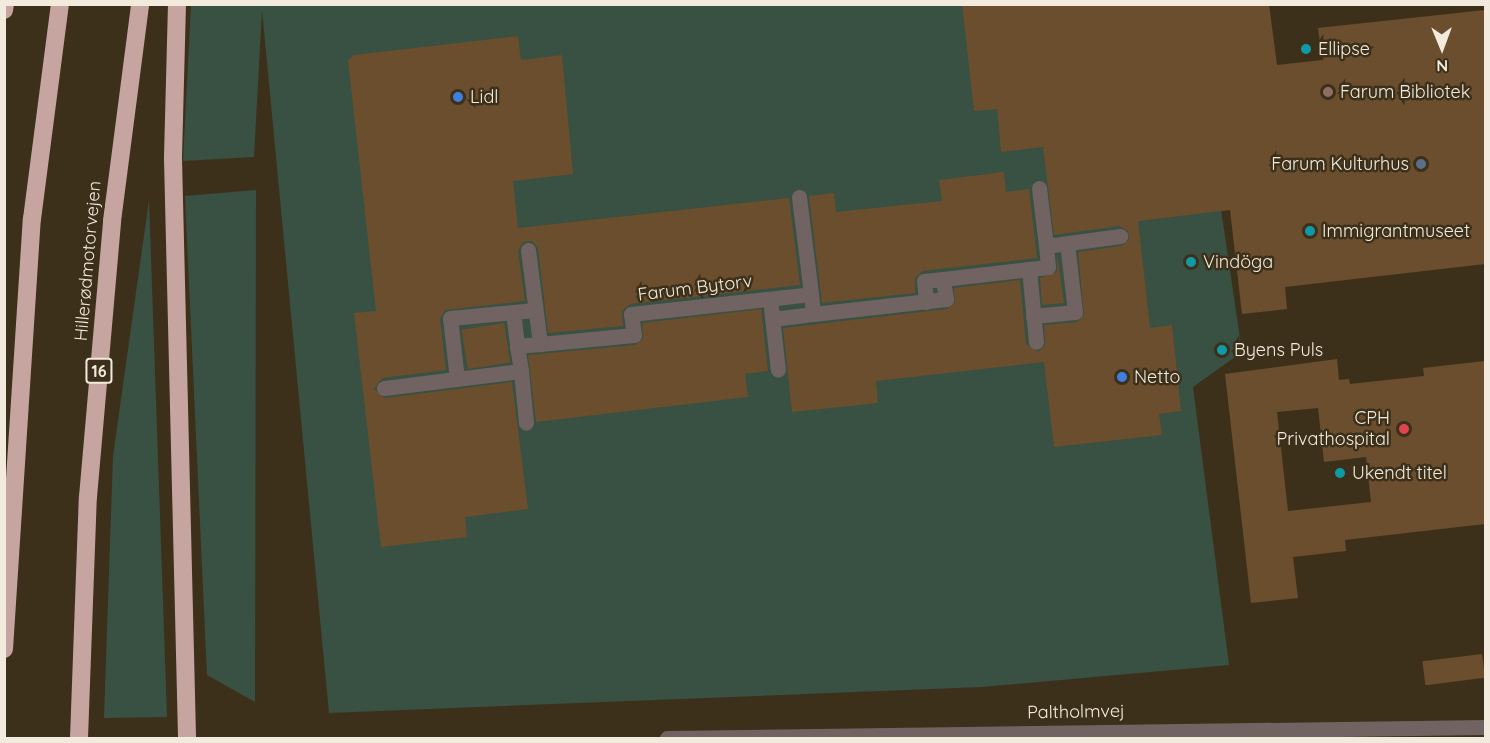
<!DOCTYPE html>
<meta charset="utf-8">
<style>
body{margin:0}
#map{position:relative;width:1490px;height:743px;overflow:hidden;background:#3c301a;font-family:Quicksand,sans-serif}
div>[style]{position:absolute}
[style*='--x']{left:calc(var(--x)*1px);top:calc(var(--y)*1px);width:calc(var(--w)*1px);rotate:calc(var(--a)*1deg)}
.green>*{inset:0;background:#385143}
.building>*{inset:0;background:#6b4e2d;transform-origin:0 0}
.minor>*{height:15px;margin:-7.5px;padding:0 7.5px;transform-origin:7.5px;border-radius:7.5px;background:#716361}
.highway>*{height:18px;margin:-9px;padding:0 9px;transform-origin:9px;border-radius:9px;background:#c6a5a1}
.dots>*{width:16px;height:16px;translate:-50% -50%;box-sizing:border-box;border:3px solid #3c301a;border-radius:50%}
span{translate:-50% -50%;white-space:nowrap;text-align:center;line-height:1.15;-webkit-text-stroke:5px #3c301a;paint-order:stroke}
.shield-label span{padding:2px 4px;background:#3c301a;border:2px solid;border-radius:4px;-webkit-text-stroke-width:0}
.shield-label{font-size:16px;color:#f2ebdd;font-weight:700}
.poi-label{font-size:18px;color:#f2ebdd}
.left{translate:0 -50%;text-align:left}
.right{translate:-100% -50%;text-align:right}
.street-label{font-size:18px;color:#f2ebdd}
.frame{position:absolute;inset:0;border:6px solid #f2ebdd;pointer-events:none}
.north{position:absolute;left:1412px;top:18px;width:60px;height:60px;-webkit-text-stroke:4px #3c301a;paint-order:stroke;rotate:179deg;font-size:16px;font-weight:700;line-height:24px;text-align:center;color:#f2ebdd}
.north::after{content:'';display:block;margin:auto;width:21px;height:27px;background:#f2ebdd;clip-path:polygon(50% 0,100% 100%,50% 72%,0 100%)}
</style>
<div id="map">
<div class="green">
<div style="clip-path:polygon(191px 5px,1191px 5px,1242px 352px,1193px 387px,1229px 665px,981px 687px,329px 713px,262px 10px,254px 157px,183px 161px)"></div>
<div style="clip-path:polygon(256px 190px,255px 702px,207px 675px,185px 196px)"></div>
<div style="clip-path:polygon(149px 200px,167px 717px,104px 718px,113px 456px)"></div>
</div>
<div class="building">
<div style="clip-path:polygon(962px 4px,1269px 4px,1277px 65px,1322px 60px,1318px 28px,1485px 10px,1485px 264px,1285px 287px,1287px 309px,1242px 314px,1230px 210px,1138px 221px,1150px 328px,1172px 325px,1181px 411px,1159px 414px,1162px 435px,1054px 447px,1044px 362px,876px 381px,878px 403px,792px 412px,783px 328px,947px 309px,955px 302px,954px 288px,1020px 280px,1026px 344px,1038px 352px,1045px 345px,1044px 325px,1077px 322px,1084px 315px,1078px 252px,1121px 246px,1129px 240px,1128px 231px,1119px 226px,1054px 235px,1043px 147px,1001px 152px,997px 109px,974px 111px)"></div>
<div style="clip-path:polygon(518px 36px,521px 60px,562px 55px,573px 174px,513px 181px,518px 228px,789px 198px,800px 285px,630px 304px,622px 311px,623px 326px,548px 333px,538px 248px,532px 241px,523px 242px,518px 251px,525px 301px,445px 310px,440px 319px,446px 370px,382px 378px,374px 389px,385px 398px,512px 382px,528px 509px,465px 517px,467px 537px,381px 547px,354px 313px,376px 311px,348px 60px,354px 55px)"></div>
<div style="clip-path:polygon(1004px 172px,1006px 192px,1029px 189px,1037px 258px,923px 271px,915px 278px,915px 293px,822px 303px,809px 196px,834px 193px,836px 212px,942px 201px,939px 180px)"></div>
<div style="clip-path:polygon(1057px 254px,1064px 303px,1042px 305px,1040px 278px,1057px 272px)"></div>
<div style="clip-path:polygon(761px 309px,768px 371px,745px 374px,748px 397px,536px 422px,528px 355px,635px 345px,643px 338px,642px 323px)"></div>
<div style="left:504px;top:323px;width:40px;height:43px;rotate:81deg"></div>
<div style="clip-path:polygon(evenodd,1337px 359px,1339px 380px,1349px 379px,1350px 384px,1424px 376px,1423px 368px,1485px 361px,1485px 524px,1345px 540px,1346px 551px,1293px 557px,1298px 598px,1251px 603px,1225px 374px,1337px 359px,1318px 408px,1324px 462px,1366px 457px,1371px 502px,1288px 511px,1277px 412px,1318px 408px)"></div>
<div style="left:1482px;top:654px;width:24px;height:60px;rotate:83deg"></div>
</div>
<div class="minor">
<div style="--x:1039;--y:188;--w:58;--a:83.1"></div>
<div style="--x:1046;--y:246;--w:75;--a:-7.7"></div>
<div style="--x:799;--y:197;--w:98;--a:82.9"></div>
<div style="--x:528;--y:250;--w:95;--a:82.7"></div>
<div style="--x:540;--y:344;--w:94;--a:-5.5"></div>
<div style="--x:634;--y:335;--w:21;--a:-98"></div>
<div style="--x:631;--y:314;--w:181;--a:-6.3"></div>
<div style="--x:811;--y:294;--w:20;--a:84"></div>
<div style="--x:813;--y:314;--w:134;--a:-6.4"></div>
<div style="--x:946;--y:299;--w:20;--a:-99"></div>
<div style="--x:943;--y:279;--w:87;--a:-6.6"></div>
<div style="--x:1029;--y:269;--w:73;--a:84.5"></div>
<div style="--x:1029;--y:269;--w:19;--a:-6"></div>
<div style="--x:1048;--y:267;--w:21;--a:-95"></div>
<div style="--x:770;--y:299;--w:71;--a:83.6"></div>
<div style="--x:926;--y:302;--w:21;--a:-95"></div>
<div style="--x:924;--y:281;--w:19;--a:-6"></div>
<div style="--x:513;--y:312;--w:34;--a:83"></div>
<div style="--x:1033;--y:316;--w:42;--a:-5.4"></div>
<div style="--x:1075;--y:312;--w:69;--a:-96.6"></div>
<div style="--x:773;--y:319;--w:40;--a:-7.1"></div>
<div style="--x:521;--y:371;--w:25;--a:-99"></div>
<div style="--x:517;--y:346;--w:23;--a:-5"></div>
<div style="--x:457;--y:379;--w:61;--a:-96.5"></div>
<div style="--x:450;--y:318;--w:85;--a:-5.4"></div>
<div style="--x:384;--y:388;--w:138;--a:-7.1"></div>
<div style="--x:521;--y:371;--w:52;--a:84.5"></div>
<div style="--x:667;--y:738;--w:819;--a:-0.77"></div>
</div>
<div class="highway">
<div style="--x:177;--y:4;--w:155;--a:91.5"></div>
<div style="--x:173;--y:159;--w:579;--a:88.61"></div>
<div style="--x:4;--y:10;--w:6;--a:-81"></div>
<div style="--x:4;--y:649;--w:431;--a:-86.3"></div>
<div style="--x:32;--y:219;--w:217;--a:-82.6"></div>
<div style="--x:79;--y:738;--w:241;--a:-87.9"></div>
<div style="--x:88;--y:497;--w:277;--a:-85"></div>
<div style="--x:112;--y:221;--w:219;--a:-82.6"></div>
</div>
<div class="dots">
<div style="left:1306px;top:49px;background:#0f9aa8"></div>
<div style="left:1328px;top:92px;background:#8d6e63"></div>
<div style="left:458px;top:97px;background:#3f7fe0"></div>
<div style="left:1421px;top:164px;background:#5c6f8a"></div>
<div style="left:1310px;top:231px;background:#0f9aa8"></div>
<div style="left:1191px;top:262px;background:#0f9aa8"></div>
<div style="left:1222px;top:350px;background:#0f9aa8"></div>
<div style="left:1122px;top:377px;background:#3f7fe0"></div>
<div style="left:1404px;top:429px;background:#e0444e"></div>
<div style="left:1340px;top:473px;background:#0f9aa8"></div>
</div>
<div class="shield-label">
<span style="left:99px;top:371px">16</span>
</div>
<div class="poi-label">
<span class="left" style="left:1318px;top:49px">Ellipse</span>
<span class="left" style="left:1340px;top:92px">Farum Bibliotek</span>
<span class="left" style="left:470px;top:97px">Lidl</span>
<span class="right" style="left:1409px;top:164px">Farum Kulturhus</span>
<span class="left" style="left:1322px;top:231px">Immigrantmuseet</span>
<span class="left" style="left:1203px;top:262px">Vindöga</span>
<span class="left" style="left:1234px;top:350px">Byens Puls</span>
<span class="left" style="left:1134px;top:377px">Netto</span>
<span class="right" style="left:1390px;top:429px">CPH<br>Privathospital</span>
<span class="left" style="left:1352px;top:473px">Ukendt titel</span>
</div>
<div class="street-label">
<span style="left:88px;top:261px;rotate:-85deg">Hillerødmotorvejen</span>
<span style="left:695px;top:288px;rotate:-7deg">Farum Bytorv</span>
<span style="left:1076px;top:712px;rotate:-1deg">Paltholmvej</span>
</div>
<div class="frame"></div>
<div class="north">N</div>
</div>
